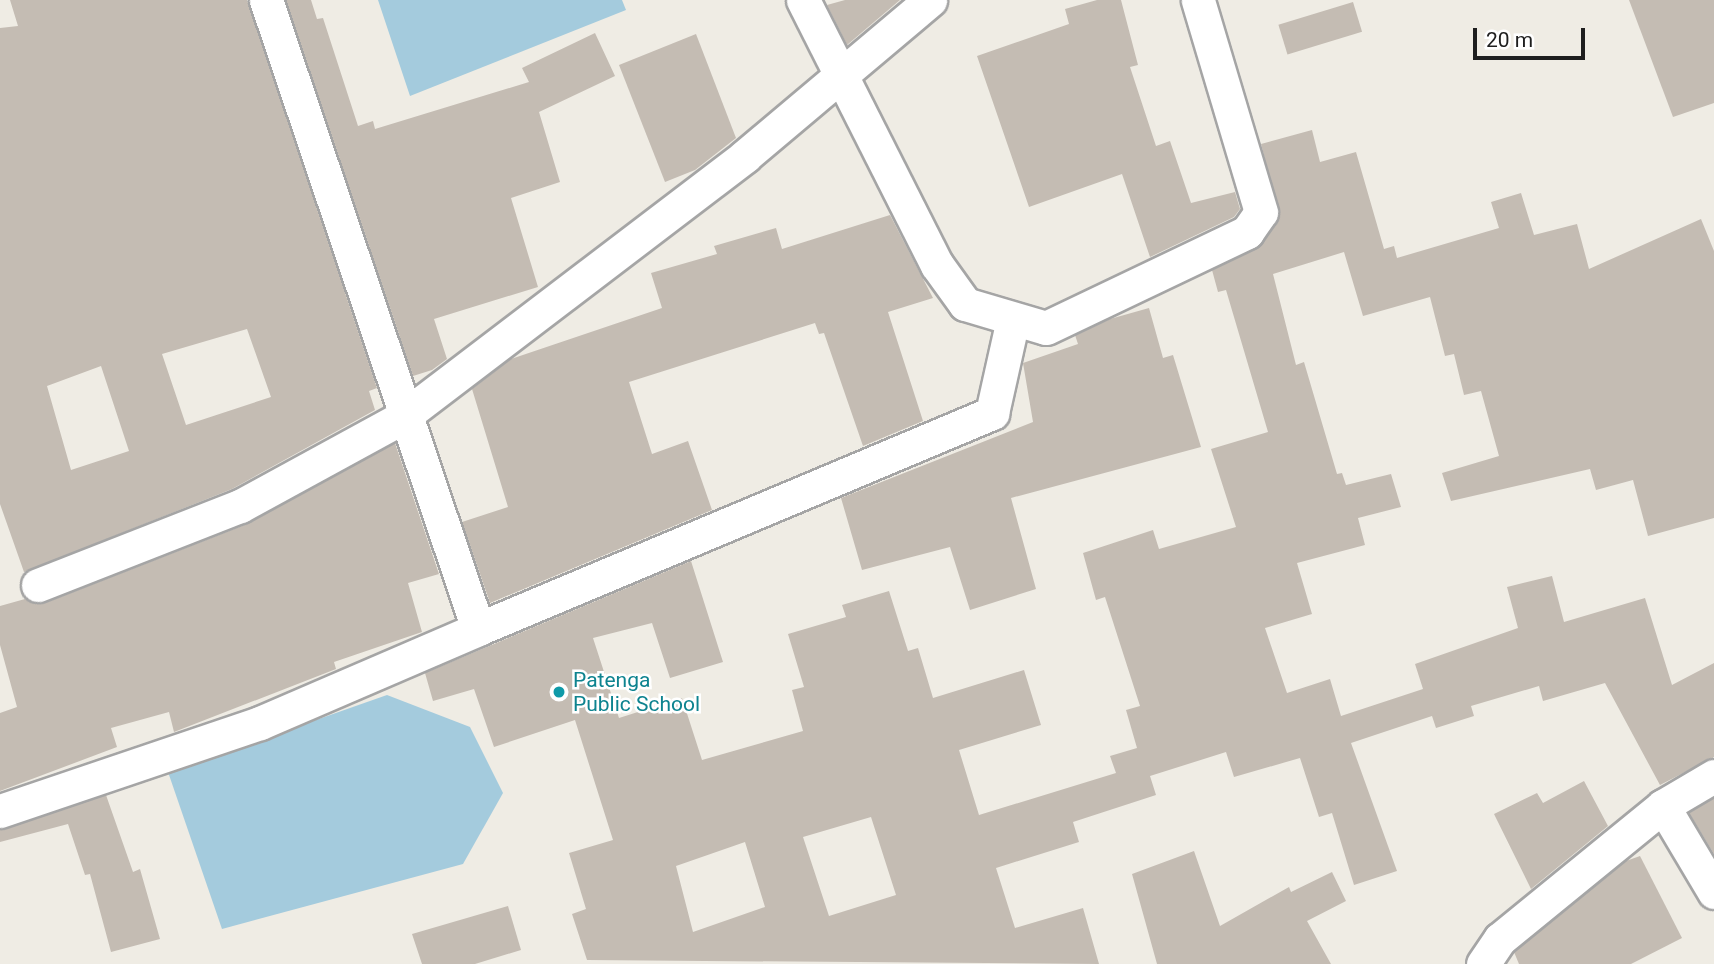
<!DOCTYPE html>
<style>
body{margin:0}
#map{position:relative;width:1714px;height:964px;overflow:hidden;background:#efece4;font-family:Roboto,sans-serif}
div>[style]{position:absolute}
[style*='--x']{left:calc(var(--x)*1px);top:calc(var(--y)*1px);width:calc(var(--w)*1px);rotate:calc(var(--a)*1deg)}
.water>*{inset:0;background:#a4cbdd}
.building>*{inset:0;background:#c4bcb3;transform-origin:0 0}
.roads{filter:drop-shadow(2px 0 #a5a5a5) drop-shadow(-2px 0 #a5a5a5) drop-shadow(0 2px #a5a5a5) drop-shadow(0 -2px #a5a5a5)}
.street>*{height:33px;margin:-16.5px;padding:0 16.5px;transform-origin:16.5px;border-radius:16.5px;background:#fff}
.dots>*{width:19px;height:19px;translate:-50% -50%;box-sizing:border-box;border:4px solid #fff;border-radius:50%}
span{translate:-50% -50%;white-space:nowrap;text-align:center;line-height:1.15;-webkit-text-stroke:5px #fff;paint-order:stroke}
.culture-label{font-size:21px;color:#0d838f}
.left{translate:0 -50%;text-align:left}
.scale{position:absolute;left:1473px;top:28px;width:112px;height:32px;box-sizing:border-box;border:4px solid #1e1e1e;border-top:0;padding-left:9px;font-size:21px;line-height:24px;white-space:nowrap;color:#1e1e1e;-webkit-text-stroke:5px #fff;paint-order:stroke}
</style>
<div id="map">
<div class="water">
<div style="clip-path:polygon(378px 0,622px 0,626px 10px,410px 96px)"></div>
<div style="clip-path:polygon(387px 695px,470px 727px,503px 793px,463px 864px,222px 929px,168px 772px)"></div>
</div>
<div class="building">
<div style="clip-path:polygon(evenodd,10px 0,247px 0,377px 388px,369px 391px,375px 410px,232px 489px,24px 572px,0 504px,0 28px,18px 26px,10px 0,247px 329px,271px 397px,186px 425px,162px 354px,247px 329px,10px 0,101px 366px,129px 451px,71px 470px,47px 386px,101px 366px)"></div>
<div style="clip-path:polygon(286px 0,311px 0,317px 19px,323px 18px,358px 126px,373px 121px,375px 129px,529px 82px,522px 68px,595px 33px,615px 76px,539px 112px,560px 182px,511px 198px,538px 287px,434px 319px,447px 359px,432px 370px,413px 376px)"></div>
<div style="clip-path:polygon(845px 0,900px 0,847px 45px,827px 5px)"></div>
<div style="clip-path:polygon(1097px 0,1121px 0,1138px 65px,1130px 67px,1156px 146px,1170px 141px,1191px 203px,1235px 192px,1240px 209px,1234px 217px,1150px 257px,1122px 174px,1029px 207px,977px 56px,1069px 24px,1065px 9px)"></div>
<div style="clip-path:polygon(1629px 0,1714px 0,1714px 103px,1673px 117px)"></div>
<div style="left:1353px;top:2px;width:31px;height:78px;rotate:73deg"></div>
<div style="clip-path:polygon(696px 34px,736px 138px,695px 170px,665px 182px,619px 65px)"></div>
<div style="clip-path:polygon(evenodd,1312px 130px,1320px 162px,1356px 152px,1384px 249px,1394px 246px,1397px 258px,1499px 228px,1491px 202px,1521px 193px,1534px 235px,1577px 224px,1589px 269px,1701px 219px,1714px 251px,1714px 518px,1648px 536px,1633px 480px,1596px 490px,1590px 469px,1451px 501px,1442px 473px,1499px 456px,1481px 391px,1464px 395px,1454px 354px,1445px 356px,1430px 297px,1363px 316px,1344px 252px,1273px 274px,1296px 365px,1304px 362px,1337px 474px,1342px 473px,1346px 485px,1391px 474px,1401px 507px,1358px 518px,1365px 545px,1297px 563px,1312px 614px,1265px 628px,1287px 693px,1330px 679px,1341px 716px,1423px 689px,1415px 664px,1518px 628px,1507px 587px,1552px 576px,1564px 622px,1645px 598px,1672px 685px,1714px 663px,1714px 757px,1660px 785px,1605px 683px,1543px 701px,1539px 686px,1471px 706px,1474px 716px,1436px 728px,1432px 716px,1351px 743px,1397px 871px,1354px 885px,1332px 813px,1319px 817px,1300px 758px,1234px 777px,1226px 752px,1150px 776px,1156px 795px,1073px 822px,1079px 842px,996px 868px,1015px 928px,1083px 908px,1099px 964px,587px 960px,572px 914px,586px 909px,569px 853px,613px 840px,575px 720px,494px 747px,474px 689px,433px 701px,425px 673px,691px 561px,723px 662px,670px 678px,652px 623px,593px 638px,619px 718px,682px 698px,702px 760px,803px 731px,792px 690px,804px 687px,788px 634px,846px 617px,842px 605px,889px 591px,908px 651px,918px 648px,933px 698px,1024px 670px,1041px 725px,959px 750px,979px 815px,1116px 773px,1110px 756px,1137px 748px,1126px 710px,1140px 706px,1105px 597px,1096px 600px,1083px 553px,1153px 530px,1159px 549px,1236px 527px,1211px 449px,1268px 432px,1226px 290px,1218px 292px,1212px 270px,1256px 249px,1280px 216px,1261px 144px,1312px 130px,871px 817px,896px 895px,829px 916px,803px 837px,871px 817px,1312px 130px,745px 842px,765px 907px,693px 932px,676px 866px,745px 842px)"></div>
<div style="clip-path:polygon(890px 215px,933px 298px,888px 312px,923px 421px,863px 446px,824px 333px,819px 334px,815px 323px,629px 382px,652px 454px,688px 441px,712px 510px,490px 603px,462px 522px,508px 507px,472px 389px,511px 359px,662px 308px,651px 273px,717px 254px,714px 246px,776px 228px,782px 249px)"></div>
<div style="clip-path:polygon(1149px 308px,1163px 358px,1173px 355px,1201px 447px,1011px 498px,1036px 589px,970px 610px,950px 547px,862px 570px,841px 498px,1033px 422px,1023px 363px,1078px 344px,1075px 335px,1110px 319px)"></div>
<div style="clip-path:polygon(395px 443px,439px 574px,408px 583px,422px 632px,334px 662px,336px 669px,174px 732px,169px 712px,111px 728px,117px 747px,0 791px,0 713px,17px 707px,0 645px,0 606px,25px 599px,45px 603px,247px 524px)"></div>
<div style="clip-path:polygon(1584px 781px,1608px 826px,1531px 889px,1494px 814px,1537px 793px,1543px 803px)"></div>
<div style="clip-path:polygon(106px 795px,133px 872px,140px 869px,160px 939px,111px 952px,90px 874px,85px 875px,68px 824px,0 842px,0 830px)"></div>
<div style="clip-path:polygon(1714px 798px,1714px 854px,1689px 813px)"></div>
<div style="clip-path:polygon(1194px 851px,1220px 926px,1289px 887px,1291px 892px,1332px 872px,1346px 901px,1307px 921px,1331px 964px,1157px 964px,1132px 874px)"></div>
<div style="clip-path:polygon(1640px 856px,1682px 938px,1631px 964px,1519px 964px,1514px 952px,1626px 861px)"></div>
<div style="clip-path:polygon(508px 906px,521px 950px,475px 964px,422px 964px,412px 934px)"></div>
</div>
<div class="roads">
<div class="street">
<div style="--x:266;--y:0;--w:664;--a:71.37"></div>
<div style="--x:478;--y:629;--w:558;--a:-22.79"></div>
<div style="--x:992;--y:413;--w:96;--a:-77.4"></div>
<div style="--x:803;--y:0;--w:297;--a:63.2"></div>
<div style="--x:937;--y:265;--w:48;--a:54.3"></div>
<div style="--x:965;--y:304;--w:84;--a:16.5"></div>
<div style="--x:1046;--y:328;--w:223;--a:-25.5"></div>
<div style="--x:1247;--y:232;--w:24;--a:-55"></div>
<div style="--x:1261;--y:212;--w:221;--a:-106.6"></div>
<div style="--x:38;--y:585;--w:217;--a:-21.4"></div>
<div style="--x:240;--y:506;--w:186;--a:-28.6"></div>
<div style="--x:403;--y:417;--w:430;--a:-37.3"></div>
<div style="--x:745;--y:156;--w:242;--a:-40.1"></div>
<div style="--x:1663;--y:806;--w:100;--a:59.3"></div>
<div style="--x:0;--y:811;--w:274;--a:-18.7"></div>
<div style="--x:260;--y:723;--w:237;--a:-23.3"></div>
<div style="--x:1483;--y:964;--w:30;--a:-56"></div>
<div style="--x:1500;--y:939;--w:210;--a:-39.2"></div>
<div style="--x:1663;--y:806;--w:59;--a:-30.5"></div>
</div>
</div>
<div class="dots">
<div style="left:559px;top:692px;background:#0f9aa8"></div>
</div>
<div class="culture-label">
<span class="left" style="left:573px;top:692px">Patenga<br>Public School</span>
</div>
<div class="scale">20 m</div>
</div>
